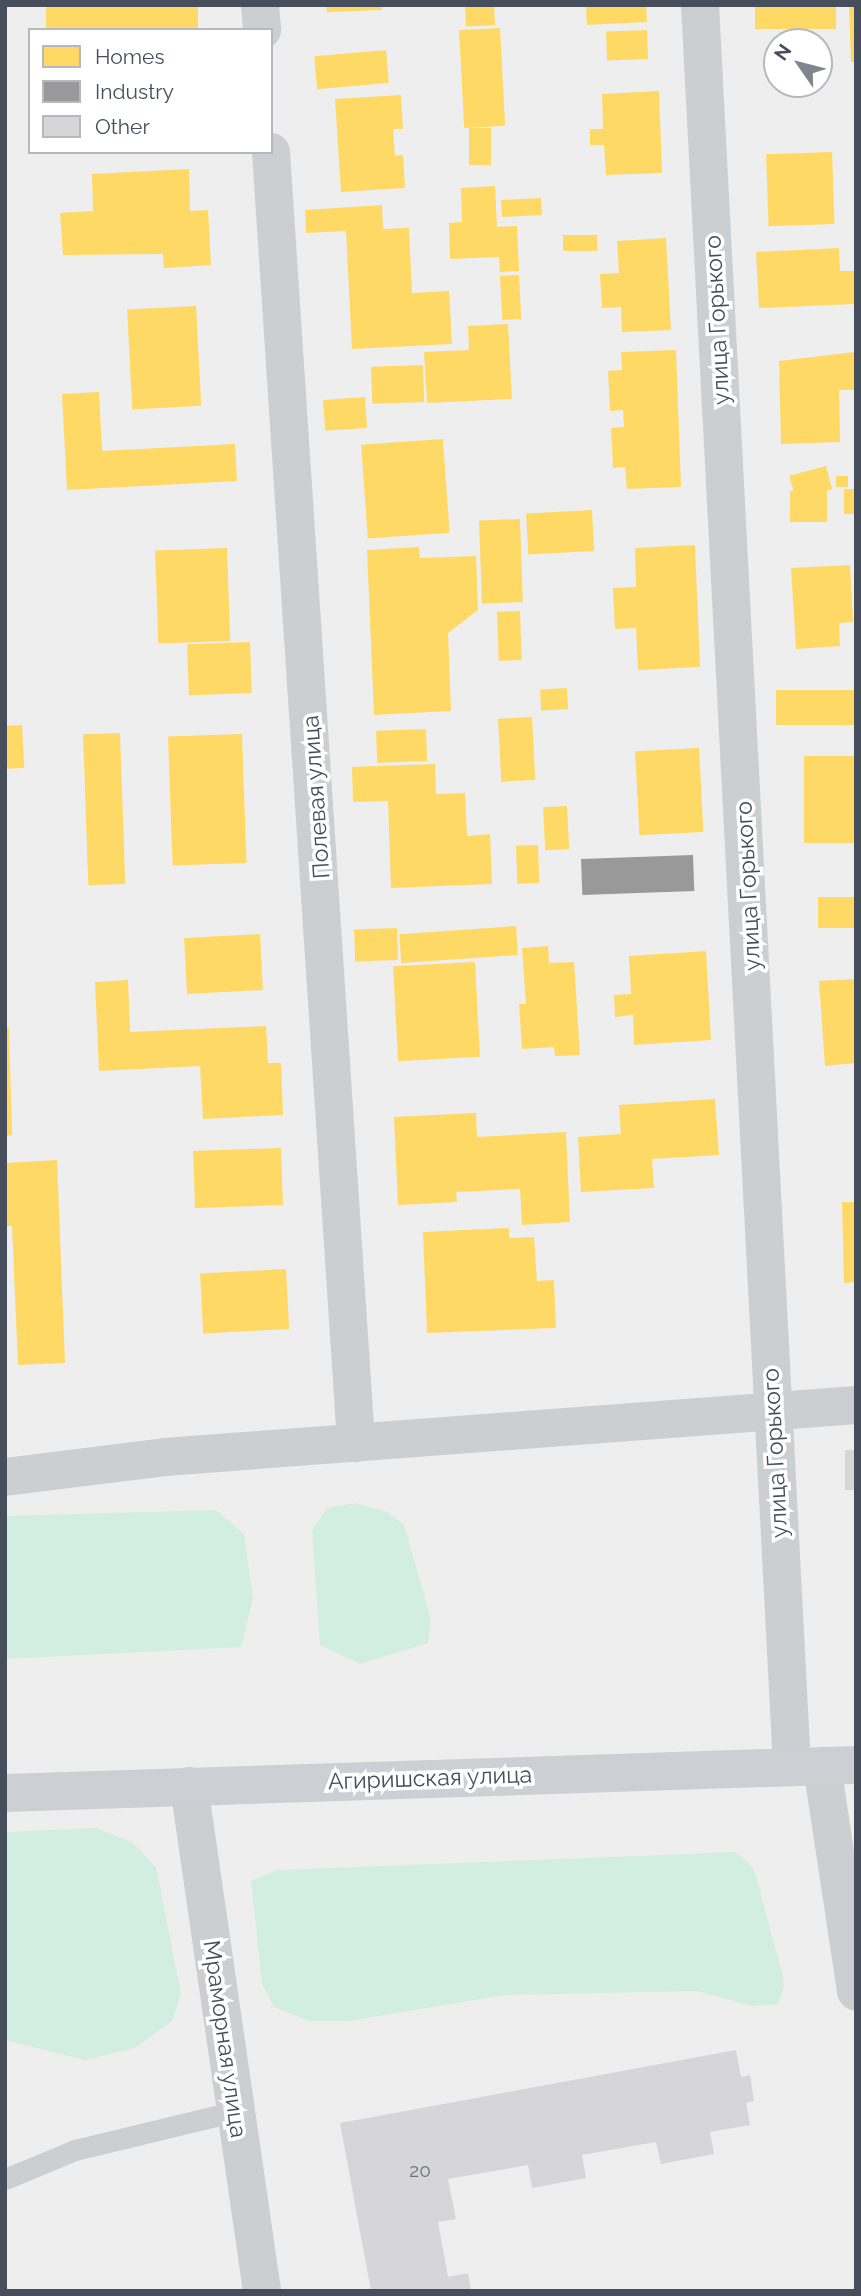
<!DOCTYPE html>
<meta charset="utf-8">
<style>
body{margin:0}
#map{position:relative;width:861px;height:2296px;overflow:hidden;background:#efeeee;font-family:Raleway,sans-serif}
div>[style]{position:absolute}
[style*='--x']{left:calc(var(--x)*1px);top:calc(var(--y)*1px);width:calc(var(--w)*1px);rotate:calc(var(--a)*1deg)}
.green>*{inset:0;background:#d2eee0}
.homes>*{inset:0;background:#ffd966;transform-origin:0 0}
.industry>*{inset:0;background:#999;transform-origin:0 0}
.building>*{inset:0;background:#d6d6d9;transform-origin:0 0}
.lane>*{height:21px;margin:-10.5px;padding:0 10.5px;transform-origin:10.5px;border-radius:10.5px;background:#cccfd2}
.street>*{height:38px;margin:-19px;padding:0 19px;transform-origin:19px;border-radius:19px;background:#cccfd2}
.secondary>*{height:38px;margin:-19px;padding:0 19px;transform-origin:19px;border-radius:19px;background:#cccfd3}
span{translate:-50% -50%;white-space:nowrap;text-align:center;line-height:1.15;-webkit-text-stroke:7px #fff;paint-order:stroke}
.number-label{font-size:19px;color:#6b727b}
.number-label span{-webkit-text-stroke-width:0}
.street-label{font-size:23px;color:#454e5a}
.frame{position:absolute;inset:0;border:7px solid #454e5a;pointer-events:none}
.legend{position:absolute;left:28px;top:28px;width:245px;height:126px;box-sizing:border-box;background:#fff;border:2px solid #b5b8bd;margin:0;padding:9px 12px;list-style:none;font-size:21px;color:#454e5a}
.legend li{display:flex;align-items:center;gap:14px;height:35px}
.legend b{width:35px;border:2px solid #b5b8bd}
.north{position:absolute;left:763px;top:28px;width:70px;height:70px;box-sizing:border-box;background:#fff;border:2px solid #b5b8bd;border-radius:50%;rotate:305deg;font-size:19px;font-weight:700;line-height:28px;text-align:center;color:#454e5a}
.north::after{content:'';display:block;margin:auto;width:24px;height:32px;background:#80868e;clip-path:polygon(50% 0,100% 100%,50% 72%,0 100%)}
</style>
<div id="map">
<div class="green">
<div style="clip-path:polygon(356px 1503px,387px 1512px,404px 1525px,431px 1620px,428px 1643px,360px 1664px,320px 1645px,312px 1530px,327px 1508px)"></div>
<div style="clip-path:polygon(216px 1510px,244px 1534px,253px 1598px,241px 1647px,5px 1659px,5px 1516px)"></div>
<div style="clip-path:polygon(96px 1828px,132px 1842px,156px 1867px,181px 1994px,172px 2021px,135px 2048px,85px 2060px,5px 2040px,5px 1832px)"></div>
<div style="clip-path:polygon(736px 1852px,754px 1869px,785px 1984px,778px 2004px,752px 2006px,697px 1991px,504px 1995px,348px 2021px,309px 2021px,274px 2007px,262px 1984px,251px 1881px,278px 1870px)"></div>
</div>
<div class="homes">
<div style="left:46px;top:5px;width:152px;height:25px"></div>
<div style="clip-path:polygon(326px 5px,381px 5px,382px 10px,327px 12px)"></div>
<div style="left:494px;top:5px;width:20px;height:29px;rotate:87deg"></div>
<div style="clip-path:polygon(586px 5px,646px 5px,647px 22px,587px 25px)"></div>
<div style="left:755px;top:5px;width:81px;height:24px"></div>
<div style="clip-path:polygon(849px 5px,856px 5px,856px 62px,851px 62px)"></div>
<div style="left:500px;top:28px;width:98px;height:41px;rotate:87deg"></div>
<div style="left:647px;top:30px;width:29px;height:41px;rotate:88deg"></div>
<div style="left:386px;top:50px;width:33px;height:72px;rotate:85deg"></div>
<div style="clip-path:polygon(659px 91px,662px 173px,606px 175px,604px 145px,590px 145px,590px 129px,603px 129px,602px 94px)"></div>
<div style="clip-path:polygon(401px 95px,403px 129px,393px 129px,395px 156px,403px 155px,405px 188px,341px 192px,335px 99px)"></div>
<div style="left:469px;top:128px;width:22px;height:37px"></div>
<div style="left:832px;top:152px;width:72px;height:66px;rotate:88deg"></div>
<div style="clip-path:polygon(189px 169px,190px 211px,208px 210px,211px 265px,164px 268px,163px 254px,63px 255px,60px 213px,93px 211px,92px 174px)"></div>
<div style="clip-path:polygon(495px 186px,497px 227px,517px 226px,519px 271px,500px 272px,499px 257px,450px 259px,449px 223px,462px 222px,461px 188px)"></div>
<div style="left:541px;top:198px;width:17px;height:40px;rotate:87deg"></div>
<div style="clip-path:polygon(382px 205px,383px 229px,409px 228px,412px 293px,449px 291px,452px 344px,352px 349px,346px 231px,306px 233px,305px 210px)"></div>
<div style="left:597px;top:235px;width:16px;height:34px;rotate:90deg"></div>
<div style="clip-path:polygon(666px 238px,671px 330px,622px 332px,621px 307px,602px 308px,600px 274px,619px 273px,617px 241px)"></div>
<div style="clip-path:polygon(839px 248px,840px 271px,856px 271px,856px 304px,759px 308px,756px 252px)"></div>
<div style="left:519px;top:275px;width:44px;height:19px;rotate:87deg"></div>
<div style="left:196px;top:306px;width:100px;height:69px;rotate:87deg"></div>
<div style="clip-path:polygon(508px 324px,512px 399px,427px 403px,424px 352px,469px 350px,468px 326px)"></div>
<div style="clip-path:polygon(676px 350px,681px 487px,627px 489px,625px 467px,613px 468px,611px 428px,624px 427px,623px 410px,610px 411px,608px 371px,622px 370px,621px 352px)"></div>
<div style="clip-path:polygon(855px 352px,856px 390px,839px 390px,840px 442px,781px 444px,779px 361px)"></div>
<div style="left:423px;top:365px;width:37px;height:52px;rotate:88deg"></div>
<div style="clip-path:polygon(99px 392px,102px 451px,235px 444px,237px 481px,67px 490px,62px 394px)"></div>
<div style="left:365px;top:397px;width:31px;height:42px;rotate:86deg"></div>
<div style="left:443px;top:439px;width:94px;height:82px;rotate:86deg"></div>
<div style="left:826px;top:466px;width:24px;height:38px;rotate:75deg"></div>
<div style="left:836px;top:476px;width:12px;height:11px"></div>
<div style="left:844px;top:489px;width:12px;height:25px"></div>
<div style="left:827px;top:491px;width:31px;height:37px;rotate:90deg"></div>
<div style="left:592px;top:510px;width:41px;height:66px;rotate:87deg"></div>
<div style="left:520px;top:519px;width:83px;height:41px;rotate:88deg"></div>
<div style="clip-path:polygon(695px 545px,700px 667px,638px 670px,636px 628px,615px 629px,613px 588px,636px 587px,635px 548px)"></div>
<div style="clip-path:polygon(419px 547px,420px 558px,476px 556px,478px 610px,448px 633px,451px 711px,374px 715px,367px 550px)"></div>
<div style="left:227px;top:548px;width:93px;height:72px;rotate:88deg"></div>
<div style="clip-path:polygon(850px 565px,853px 622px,839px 623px,840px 646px,796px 649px,791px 568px)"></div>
<div style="left:520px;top:611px;width:49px;height:23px;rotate:88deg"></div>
<div style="left:250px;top:642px;width:51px;height:63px;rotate:88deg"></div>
<div style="left:567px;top:688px;width:21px;height:27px;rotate:87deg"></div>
<div style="left:856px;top:690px;width:35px;height:80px;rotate:90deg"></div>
<div style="left:532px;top:717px;width:63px;height:34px;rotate:87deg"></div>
<div style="left:22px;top:725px;width:43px;height:17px;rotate:87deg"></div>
<div style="left:426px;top:729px;width:32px;height:50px;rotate:88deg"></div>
<div style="left:120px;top:733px;width:151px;height:37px;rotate:88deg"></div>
<div style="left:242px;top:734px;width:129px;height:74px;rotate:88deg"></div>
<div style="left:699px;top:748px;width:84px;height:64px;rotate:87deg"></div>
<div style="left:856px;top:756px;width:87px;height:52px;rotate:90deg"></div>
<div style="clip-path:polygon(435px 764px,436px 794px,465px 793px,467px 836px,490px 834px,492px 884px,391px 888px,388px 801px,353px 802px,352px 767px)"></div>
<div style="left:567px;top:806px;width:43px;height:24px;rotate:87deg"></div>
<div style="left:538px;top:845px;width:38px;height:22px;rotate:88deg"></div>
<div style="left:856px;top:897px;width:31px;height:38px;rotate:90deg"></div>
<div style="left:516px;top:926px;width:29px;height:117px;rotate:86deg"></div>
<div style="left:397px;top:928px;width:32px;height:43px;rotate:88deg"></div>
<div style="left:260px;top:934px;width:56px;height:76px;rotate:87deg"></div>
<div style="clip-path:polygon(548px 946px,549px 963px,574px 962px,580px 1055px,555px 1056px,554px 1047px,522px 1049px,519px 1004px,526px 1004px,522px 948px)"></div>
<div style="clip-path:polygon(706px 951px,711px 1040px,634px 1045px,633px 1015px,615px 1017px,614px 995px,631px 994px,629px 956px)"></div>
<div style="left:475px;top:962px;width:95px;height:82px;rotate:87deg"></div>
<div style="clip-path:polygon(856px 979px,856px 1063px,825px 1066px,819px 981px)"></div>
<div style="clip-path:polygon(128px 980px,130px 1032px,266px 1026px,268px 1063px,281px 1063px,283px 1115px,203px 1119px,200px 1066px,99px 1071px,95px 982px)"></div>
<div style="clip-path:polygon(5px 1028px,9px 1028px,12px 1135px,5px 1136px)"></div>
<div style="clip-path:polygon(715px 1099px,719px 1155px,652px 1159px,654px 1188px,581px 1192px,578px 1137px,621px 1134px,619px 1105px)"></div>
<div style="clip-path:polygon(476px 1113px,477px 1137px,566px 1132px,570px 1222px,522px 1225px,520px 1189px,456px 1192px,457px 1202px,398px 1205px,394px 1117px)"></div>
<div style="left:281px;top:1148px;width:57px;height:88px;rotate:88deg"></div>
<div style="clip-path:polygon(57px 1160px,65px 1363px,18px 1365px,12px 1226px,5px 1226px,5px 1163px)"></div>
<div style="clip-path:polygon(842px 1202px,856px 1202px,856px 1282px,844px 1283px)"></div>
<div style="clip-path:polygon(509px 1228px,509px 1238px,534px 1237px,537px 1281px,554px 1280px,556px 1328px,427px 1333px,423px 1232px)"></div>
<div style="left:286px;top:1269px;width:60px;height:86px;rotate:87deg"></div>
</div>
<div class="industry">
<div style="left:693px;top:855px;width:36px;height:112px;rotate:88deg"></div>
</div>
<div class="building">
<div style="left:845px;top:1450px;width:11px;height:40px"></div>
<div style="clip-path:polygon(736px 2050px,741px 2077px,750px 2075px,754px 2101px,746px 2103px,750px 2125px,710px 2132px,714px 2154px,661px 2164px,656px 2142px,582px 2155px,586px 2178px,532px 2188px,528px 2165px,448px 2179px,456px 2219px,438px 2222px,448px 2277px,468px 2273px,471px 2291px,371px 2291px,340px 2123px)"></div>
</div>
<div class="lane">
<div style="--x:5;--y:2179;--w:76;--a:-22.5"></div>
<div style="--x:75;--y:2150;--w:166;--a:-13.6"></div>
</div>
<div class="street">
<div style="--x:260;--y:5;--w:25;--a:85"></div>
<div style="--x:700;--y:5;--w:1764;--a:87.01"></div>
<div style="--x:271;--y:152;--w:1294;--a:86.23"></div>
<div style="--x:5;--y:1477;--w:161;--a:-7.1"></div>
<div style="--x:165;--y:1457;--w:693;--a:-4.3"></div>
<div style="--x:822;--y:1766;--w:228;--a:81.4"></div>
<div style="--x:189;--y:1786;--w:510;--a:81.77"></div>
</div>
<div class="secondary">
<div style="--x:5;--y:1793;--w:851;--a:-1.88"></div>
</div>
<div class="number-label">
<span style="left:420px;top:2171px">20</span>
</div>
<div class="street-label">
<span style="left:717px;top:320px;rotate:-93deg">улица Горького</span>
<span style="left:316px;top:797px;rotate:-94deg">Полевая улица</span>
<span style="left:748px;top:886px;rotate:-93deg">улица Горького</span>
<span style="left:775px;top:1453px;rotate:-93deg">улица Горького</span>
<span style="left:430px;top:1778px;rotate:-2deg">Агиришская улица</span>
<span style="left:225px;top:2039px;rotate:82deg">Мраморная улица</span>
</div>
<div class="frame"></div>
<ul class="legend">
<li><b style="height:19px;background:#ffd966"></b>Homes</li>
<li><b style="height:19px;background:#999"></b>Industry</li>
<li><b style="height:19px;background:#d6d6d9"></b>Other</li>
</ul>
<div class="north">N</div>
</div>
